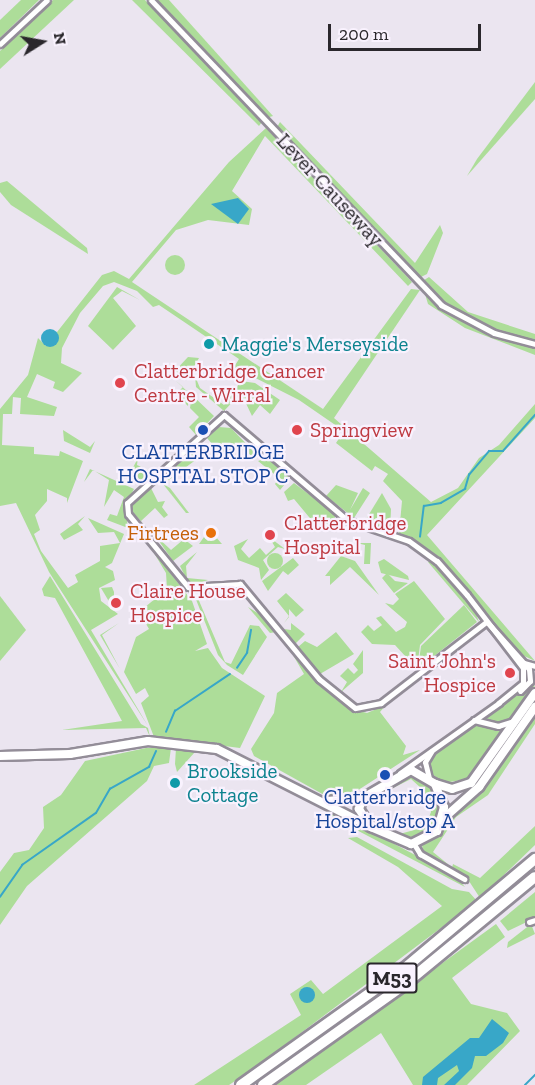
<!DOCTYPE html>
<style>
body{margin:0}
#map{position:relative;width:535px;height:1085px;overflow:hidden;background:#ebe5f0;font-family:"Zilla Slab",serif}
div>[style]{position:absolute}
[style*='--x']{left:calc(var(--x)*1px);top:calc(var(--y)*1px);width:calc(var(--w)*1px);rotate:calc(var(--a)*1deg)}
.green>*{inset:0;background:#addd99}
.round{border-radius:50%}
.water>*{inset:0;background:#38a7c8}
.stream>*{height:1.5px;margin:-0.75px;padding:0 0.75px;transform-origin:0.75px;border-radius:0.75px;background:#38a7c8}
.roads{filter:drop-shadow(2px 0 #938d98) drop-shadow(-2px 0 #938d98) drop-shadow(0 2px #938d98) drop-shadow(0 -2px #938d98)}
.street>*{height:5px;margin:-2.5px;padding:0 2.5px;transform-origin:2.5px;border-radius:2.5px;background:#fff}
.secondary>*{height:8px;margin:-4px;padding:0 4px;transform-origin:4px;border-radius:4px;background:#fff}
.highway>*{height:10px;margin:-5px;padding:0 5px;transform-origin:5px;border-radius:5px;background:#fff}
.dots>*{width:16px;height:16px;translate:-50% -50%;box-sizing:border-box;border:3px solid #f9f2fe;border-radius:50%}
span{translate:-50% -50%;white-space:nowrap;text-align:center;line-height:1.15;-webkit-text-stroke:4.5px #f9f2fe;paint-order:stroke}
.shield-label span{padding:2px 4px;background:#f9f2fe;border:2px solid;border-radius:4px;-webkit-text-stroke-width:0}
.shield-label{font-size:20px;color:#2a272c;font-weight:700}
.street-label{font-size:21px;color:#2a272c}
.culture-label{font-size:21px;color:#0d838f}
.left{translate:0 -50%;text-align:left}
.health-label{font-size:21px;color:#be3a42}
.right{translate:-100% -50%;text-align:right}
.transit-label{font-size:21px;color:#164399}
.food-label{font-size:21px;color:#c56008}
.north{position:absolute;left:12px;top:12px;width:60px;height:60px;-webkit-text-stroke:4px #f9f2fe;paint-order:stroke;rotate:79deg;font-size:16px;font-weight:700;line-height:24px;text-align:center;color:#2a272c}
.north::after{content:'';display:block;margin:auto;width:21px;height:27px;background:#2a272c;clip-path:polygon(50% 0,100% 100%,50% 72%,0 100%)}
.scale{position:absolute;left:328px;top:24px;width:153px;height:27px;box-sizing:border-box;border:3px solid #2a272c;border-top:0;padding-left:8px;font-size:18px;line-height:21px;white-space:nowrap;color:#2a272c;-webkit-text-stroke:4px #f9f2fe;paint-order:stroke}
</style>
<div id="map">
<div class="green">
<div style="clip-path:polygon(21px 0,39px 0,0 38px,0 20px)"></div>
<div style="clip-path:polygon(53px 0,74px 0,0 69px,0 51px)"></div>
<div style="clip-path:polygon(132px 0,145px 0,262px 122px,259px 126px)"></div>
<div style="clip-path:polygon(154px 0,169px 0,273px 116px,266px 118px)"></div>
<div style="clip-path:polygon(535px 82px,535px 99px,467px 176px,477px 159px)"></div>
<div style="clip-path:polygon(280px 122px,415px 263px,440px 225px,443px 233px,427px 274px,419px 278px,276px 129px)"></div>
<div style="clip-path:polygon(266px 128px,412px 282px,408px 286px,265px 136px,232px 191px,252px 209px,249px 225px,208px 220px,176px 230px,132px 282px,323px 409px,411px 289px,420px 290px,334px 418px,431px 502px,458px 488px,479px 458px,499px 445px,535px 404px,535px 418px,427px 535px,535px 661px,522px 655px,432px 552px,399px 534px,402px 501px,383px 481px,388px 474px,375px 466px,372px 471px,336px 443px,344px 431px,299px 400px,234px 367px,239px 359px,159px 305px,153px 307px,137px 291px,114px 282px,103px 286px,80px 313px,62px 348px,61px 363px,82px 373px,63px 392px,53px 388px,55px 382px,37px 374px,27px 397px,57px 407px,54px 416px,20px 414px,21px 398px,13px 397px,12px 414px,3px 414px,2px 445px,34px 447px,34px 454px,59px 456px,60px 451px,83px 461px,67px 503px,67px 498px,47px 489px,47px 501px,35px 515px,40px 530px,34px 534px,41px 551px,68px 588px,78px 582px,75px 575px,100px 561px,100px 546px,120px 543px,114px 532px,98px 533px,88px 518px,124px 534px,112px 563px,105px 567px,113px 571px,115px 580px,99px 588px,101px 601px,118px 614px,91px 630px,148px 726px,49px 572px,16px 503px,0 506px,0 409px,28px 375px,38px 338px,46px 346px,102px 275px,114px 271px,129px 279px,229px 162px)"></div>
<div style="clip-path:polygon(7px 181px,87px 248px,88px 254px,11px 205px,0 192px,0 183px)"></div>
<div class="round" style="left:165px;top:255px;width:20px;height:20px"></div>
<div style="clip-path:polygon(429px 277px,468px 312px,535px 334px,535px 342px,484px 326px,446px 306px,421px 282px)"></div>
<div style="clip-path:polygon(117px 287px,140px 300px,122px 291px,113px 298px,136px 326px,113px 350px,88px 326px)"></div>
<div style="clip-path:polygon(425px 294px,473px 325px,535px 346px,535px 355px,465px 328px,428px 304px)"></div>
<div style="clip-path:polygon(188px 357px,199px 358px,191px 372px,172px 374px)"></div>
<div style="clip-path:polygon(195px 376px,200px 388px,224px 405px,241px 381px,255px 383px,280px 400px,270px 414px,260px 405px,252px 416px,241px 393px,224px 411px,196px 387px)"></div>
<div style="clip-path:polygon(175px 380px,189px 393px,188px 406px,176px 394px,183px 387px)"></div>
<div style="clip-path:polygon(192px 395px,214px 416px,196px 435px,189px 427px,199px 417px,190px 408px)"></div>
<div style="clip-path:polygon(219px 427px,231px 428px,255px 453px,252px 456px,237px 445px,223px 457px,207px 438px)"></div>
<div style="clip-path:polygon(63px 430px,90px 447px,95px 441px,90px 453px,64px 441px)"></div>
<div style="clip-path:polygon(193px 448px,201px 456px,166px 482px,162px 476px)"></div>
<div style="clip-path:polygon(138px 458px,137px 465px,154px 473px,141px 484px,127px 479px)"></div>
<div style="clip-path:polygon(267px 458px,290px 478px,280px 490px,275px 484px,279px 478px,258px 461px)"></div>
<div style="clip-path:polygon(90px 469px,134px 489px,125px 506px,128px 528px,107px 520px,110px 514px,117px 516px,124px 497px,114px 490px,104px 507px,109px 480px,93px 470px,84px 482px)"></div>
<div style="clip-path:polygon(294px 483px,335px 514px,335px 519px,327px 525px,320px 518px,314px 523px,294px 499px,288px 501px,284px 492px)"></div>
<div style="clip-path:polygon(163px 484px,170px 488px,189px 513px,186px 513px)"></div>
<div style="clip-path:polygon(336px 485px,358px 493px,350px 510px,363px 488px,370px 493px,354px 518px,326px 496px)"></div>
<div style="clip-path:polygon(151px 488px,158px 502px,165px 501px,162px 507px,168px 515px,164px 518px,155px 508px,141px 521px,148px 529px,130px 509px,136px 497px)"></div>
<div style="clip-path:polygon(382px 493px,391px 509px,390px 532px,363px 524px)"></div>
<div style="clip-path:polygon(85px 516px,78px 524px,83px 530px,64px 540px,60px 534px)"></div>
<div style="clip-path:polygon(154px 534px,171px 550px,184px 539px,193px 546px,173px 561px)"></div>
<div style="clip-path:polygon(215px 536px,222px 544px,199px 544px,204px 537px,208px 541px)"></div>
<div style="clip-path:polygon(269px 537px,285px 549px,278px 547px,263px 560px,269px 570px,261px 580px,259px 568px,238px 560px,234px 546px,248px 539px,241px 549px,249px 558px,260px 548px,266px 555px,275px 547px)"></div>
<div style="clip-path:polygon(357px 543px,371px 543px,370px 564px,364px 564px,365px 545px)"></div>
<div style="clip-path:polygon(151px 548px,192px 601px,207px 644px,195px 651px,208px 648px,222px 668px,265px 696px,240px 748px,154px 737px,141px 703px,149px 696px,145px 688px,136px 694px,124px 672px,136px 637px,149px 629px,139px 612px,167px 589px,166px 573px)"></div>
<div style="clip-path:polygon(197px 552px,186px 566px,187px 578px,208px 580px,196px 584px,188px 582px,180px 566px)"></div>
<div class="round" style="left:267px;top:553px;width:16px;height:16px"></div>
<div style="clip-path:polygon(341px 556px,355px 561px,379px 595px,350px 567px,330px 585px,330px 576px,325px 576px)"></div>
<div style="clip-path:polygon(293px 558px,299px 565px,288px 575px,283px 571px,268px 591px,262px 581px)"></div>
<div style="clip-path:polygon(384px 559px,408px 576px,409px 580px,381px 573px,378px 562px)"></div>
<div style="clip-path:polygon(433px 561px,475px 611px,479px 622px,428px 562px)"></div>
<div style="clip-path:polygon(387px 573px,395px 581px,408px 583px,394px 593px,382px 578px)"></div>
<div style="clip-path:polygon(50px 576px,141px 724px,148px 728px,150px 737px,146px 728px,62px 730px,122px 721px,55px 598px,44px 596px,42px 589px)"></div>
<div style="clip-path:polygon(414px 581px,445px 619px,420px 645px,417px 669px,395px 645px,372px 644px,361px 632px,368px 625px,374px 631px,382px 625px,376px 618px,381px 616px,396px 632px,405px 627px,407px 622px,385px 603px,393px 605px,399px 599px,395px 594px)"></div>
<div style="clip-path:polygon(112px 587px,114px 592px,114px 610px,101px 588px)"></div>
<div style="clip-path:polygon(212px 589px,197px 596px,225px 662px,231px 664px,250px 625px,259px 626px,267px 637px,243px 675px,227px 665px,218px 655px,195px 597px)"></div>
<div style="clip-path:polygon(286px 593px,304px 610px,296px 617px,289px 609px,289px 617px,284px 623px,289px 616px,277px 601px)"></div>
<div style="clip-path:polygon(0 596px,26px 630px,0 661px)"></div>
<div style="clip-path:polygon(464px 605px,477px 622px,418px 669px,421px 646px)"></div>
<div style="clip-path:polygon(248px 607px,267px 619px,276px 632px,270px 633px)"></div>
<div style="clip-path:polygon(119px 623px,102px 635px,120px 669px,100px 635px)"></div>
<div style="clip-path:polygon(291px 623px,305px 634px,295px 644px,284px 629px,291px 630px)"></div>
<div style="clip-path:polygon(336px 632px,354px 654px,320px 674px,298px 647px,305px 641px,317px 647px)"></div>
<div style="clip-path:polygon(363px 650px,363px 673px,341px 692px,347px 682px,340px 676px,348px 668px,354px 674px,358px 670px,353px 664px)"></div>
<div style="clip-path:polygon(293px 655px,348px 708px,367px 713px,386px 705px,380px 712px,406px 746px,403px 755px,420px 750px,346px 798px,326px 796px,254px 756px,251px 749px,274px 713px,277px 693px,304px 674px)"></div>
<div style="clip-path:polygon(531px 668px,535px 689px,511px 719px,497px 724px,485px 718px,528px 687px)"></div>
<div style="clip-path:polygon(535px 713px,535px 724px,488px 795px,456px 817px,433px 852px,449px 865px,423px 852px,422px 845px,437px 836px,454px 809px,482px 790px)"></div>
<div style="clip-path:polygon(474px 723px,507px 728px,473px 778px,444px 783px,432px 774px,427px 761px)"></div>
<div style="clip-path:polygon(146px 748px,171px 748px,169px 763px,154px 766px,147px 781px,27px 886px,0 925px,0 872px,14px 853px,29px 850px,44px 828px,43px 807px,61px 795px,85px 761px)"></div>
<div style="clip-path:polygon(176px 748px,195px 752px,177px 772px,175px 764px)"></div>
<div style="clip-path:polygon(408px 773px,432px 786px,441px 810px,431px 832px,413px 841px,396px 835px,425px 827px,431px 812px,426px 795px,420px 795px,422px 789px,411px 779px,385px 792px)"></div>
<div style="clip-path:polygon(330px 810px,455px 876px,465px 887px,328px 815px)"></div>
<div style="clip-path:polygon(535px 826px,535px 845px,480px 898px,467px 878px,452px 868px,453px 864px,480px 878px)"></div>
<div style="clip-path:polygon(357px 837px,452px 889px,469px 892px,477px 901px,250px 1071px,229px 1085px,194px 1085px,301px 1015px,290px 994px,311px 980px,323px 994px,442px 906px,398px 867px,348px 838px)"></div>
<div style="clip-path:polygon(535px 892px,535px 918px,508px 931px,500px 921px)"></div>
<div style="clip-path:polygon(496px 924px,505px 937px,452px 978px,471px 1004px,507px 1013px,520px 1031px,467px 1085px,413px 1085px,381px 1033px,306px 1085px,275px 1085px)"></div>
<div style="clip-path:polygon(531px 924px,535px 934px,507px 948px,508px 942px)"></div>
</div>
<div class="water">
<div style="clip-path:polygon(238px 198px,249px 209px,238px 224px,211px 204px)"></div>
<div class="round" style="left:41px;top:329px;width:18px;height:18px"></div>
<div class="round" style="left:299px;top:987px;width:16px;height:16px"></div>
<div style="clip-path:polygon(492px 1019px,509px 1033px,503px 1043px,486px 1056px,475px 1056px,472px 1068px,455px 1085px,444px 1085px,459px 1071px,457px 1065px,438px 1078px,437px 1085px,422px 1085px,423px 1077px,470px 1038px,479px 1038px)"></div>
</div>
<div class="stream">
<div style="--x:420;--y:537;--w:31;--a:-83"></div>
<div style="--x:424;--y:506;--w:17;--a:-10"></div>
<div style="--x:441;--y:503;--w:28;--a:-30"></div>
<div style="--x:465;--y:489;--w:15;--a:-74"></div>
<div style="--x:469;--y:475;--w:31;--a:-50"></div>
<div style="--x:489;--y:451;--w:14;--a:0"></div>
<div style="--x:503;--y:451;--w:48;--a:-48.4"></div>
<div style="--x:237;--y:668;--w:18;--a:-56"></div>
<div style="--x:247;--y:653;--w:23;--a:-80"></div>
<div style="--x:166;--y:732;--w:23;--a:-67"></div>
<div style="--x:175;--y:711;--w:66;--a:-33.9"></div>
<div style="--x:0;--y:897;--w:39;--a:-55"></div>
<div style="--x:22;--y:865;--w:90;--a:-35.1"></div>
<div style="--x:96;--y:813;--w:28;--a:-60"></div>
<div style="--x:110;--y:789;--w:45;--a:-29.4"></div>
<div style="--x:149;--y:767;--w:17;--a:-66"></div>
<div style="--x:525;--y:1085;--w:14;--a:-45"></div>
</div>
<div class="roads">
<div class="street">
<div style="--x:151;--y:0;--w:421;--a:46.4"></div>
<div style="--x:441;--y:305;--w:60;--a:27.8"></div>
<div style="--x:494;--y:333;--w:42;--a:15"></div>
<div style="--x:0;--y:44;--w:64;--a:-43.1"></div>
<div style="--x:486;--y:622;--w:133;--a:142.4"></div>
<div style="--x:381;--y:703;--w:26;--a:169"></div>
<div style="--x:355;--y:708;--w:46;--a:-141.1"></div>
<div style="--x:319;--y:679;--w:124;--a:-129.7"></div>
<div style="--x:240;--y:584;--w:52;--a:176.7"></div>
<div style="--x:188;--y:587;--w:94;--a:-129.4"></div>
<div style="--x:128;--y:514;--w:11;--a:-95"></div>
<div style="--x:127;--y:503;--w:131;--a:-42.2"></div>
<div style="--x:224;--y:415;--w:162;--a:40.5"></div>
<div style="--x:347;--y:520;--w:65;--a:18.7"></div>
<div style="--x:409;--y:541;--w:34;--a:36"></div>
<div style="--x:437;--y:561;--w:45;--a:48.6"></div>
<div style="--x:467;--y:595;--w:92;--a:52.5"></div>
<div style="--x:523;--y:668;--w:15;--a:90"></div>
<div style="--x:523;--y:683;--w:32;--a:141"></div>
<div style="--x:487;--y:622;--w:63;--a:48.2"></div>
<div style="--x:529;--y:669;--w:12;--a:85"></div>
<div style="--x:530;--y:681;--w:14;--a:135"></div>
<div style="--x:524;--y:663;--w:11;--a:15"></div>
<div style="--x:474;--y:720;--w:25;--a:14"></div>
<div style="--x:498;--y:726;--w:16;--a:-18"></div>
<div style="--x:400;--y:773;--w:121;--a:-35.3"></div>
<div style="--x:429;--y:778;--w:16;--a:-104"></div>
<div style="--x:425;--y:762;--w:12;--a:-59"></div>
<div style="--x:414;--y:844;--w:12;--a:59"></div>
<div style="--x:420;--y:854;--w:51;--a:29.6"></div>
<div style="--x:529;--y:922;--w:6;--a:-18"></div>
</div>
<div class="secondary">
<div style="--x:0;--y:756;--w:70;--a:-1.6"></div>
<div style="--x:70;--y:754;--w:79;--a:-9.5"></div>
<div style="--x:148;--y:741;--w:69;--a:6.6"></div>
<div style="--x:217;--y:749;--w:173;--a:26.9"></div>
<div style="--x:411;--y:770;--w:28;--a:30"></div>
<div style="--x:435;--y:784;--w:25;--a:69"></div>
<div style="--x:444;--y:807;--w:25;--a:106"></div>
<div style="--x:437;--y:831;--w:29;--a:153"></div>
<div style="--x:411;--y:844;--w:43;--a:-157"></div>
<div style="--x:371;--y:827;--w:22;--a:-124"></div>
<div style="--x:359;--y:809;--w:12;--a:-70"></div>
<div style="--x:363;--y:798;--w:56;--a:-30.3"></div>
<div style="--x:436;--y:784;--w:17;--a:17"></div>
<div style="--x:452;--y:789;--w:20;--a:-18"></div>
<div style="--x:471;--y:783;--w:110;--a:-54.6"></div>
<div style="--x:327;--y:801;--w:36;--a:-5"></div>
<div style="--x:444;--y:818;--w:47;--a:-41.5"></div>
<div style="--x:479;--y:787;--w:98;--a:-55"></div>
</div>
<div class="highway">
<div style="--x:241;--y:1085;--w:201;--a:-35.5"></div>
<div style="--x:405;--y:968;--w:170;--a:-40"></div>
<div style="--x:263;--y:1085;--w:174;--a:-35.4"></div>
<div style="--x:405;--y:984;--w:168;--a:-39.5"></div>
</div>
</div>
<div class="dots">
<div style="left:209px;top:344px;background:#0f9aa8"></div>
<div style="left:120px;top:383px;background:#e0444e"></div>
<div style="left:203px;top:430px;background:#1a4fb4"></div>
<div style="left:297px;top:430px;background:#e0444e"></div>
<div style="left:211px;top:533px;background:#e8710a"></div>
<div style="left:270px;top:535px;background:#e0444e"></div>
<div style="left:116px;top:603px;background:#e0444e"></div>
<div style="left:510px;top:673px;background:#e0444e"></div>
<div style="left:385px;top:775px;background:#1a4fb4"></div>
<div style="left:175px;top:783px;background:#0f9aa8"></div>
</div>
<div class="shield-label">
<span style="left:392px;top:978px">M53</span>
</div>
<div class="street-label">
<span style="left:330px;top:190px;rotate:47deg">Lever Causeway</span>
</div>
<div class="culture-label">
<span class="left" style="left:221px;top:344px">Maggie's Merseyside</span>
<span class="left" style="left:187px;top:783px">Brookside<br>Cottage</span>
</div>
<div class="health-label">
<span class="left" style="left:134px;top:383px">Clatterbridge Cancer<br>Centre - Wirral</span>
<span class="left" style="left:310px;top:430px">Springview</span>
<span class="left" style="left:284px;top:535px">Clatterbridge<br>Hospital</span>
<span class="left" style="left:130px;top:603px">Claire House<br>Hospice</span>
<span class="right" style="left:496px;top:673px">Saint John's<br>Hospice</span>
</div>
<div class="transit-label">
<span style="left:203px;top:464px">CLATTERBRIDGE<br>HOSPITAL STOP C</span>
<span style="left:385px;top:809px">Clatterbridge<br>Hospital/stop A</span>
</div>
<div class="food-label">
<span class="right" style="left:199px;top:533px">Firtrees</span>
</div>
<div class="north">N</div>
<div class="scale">200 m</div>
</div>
